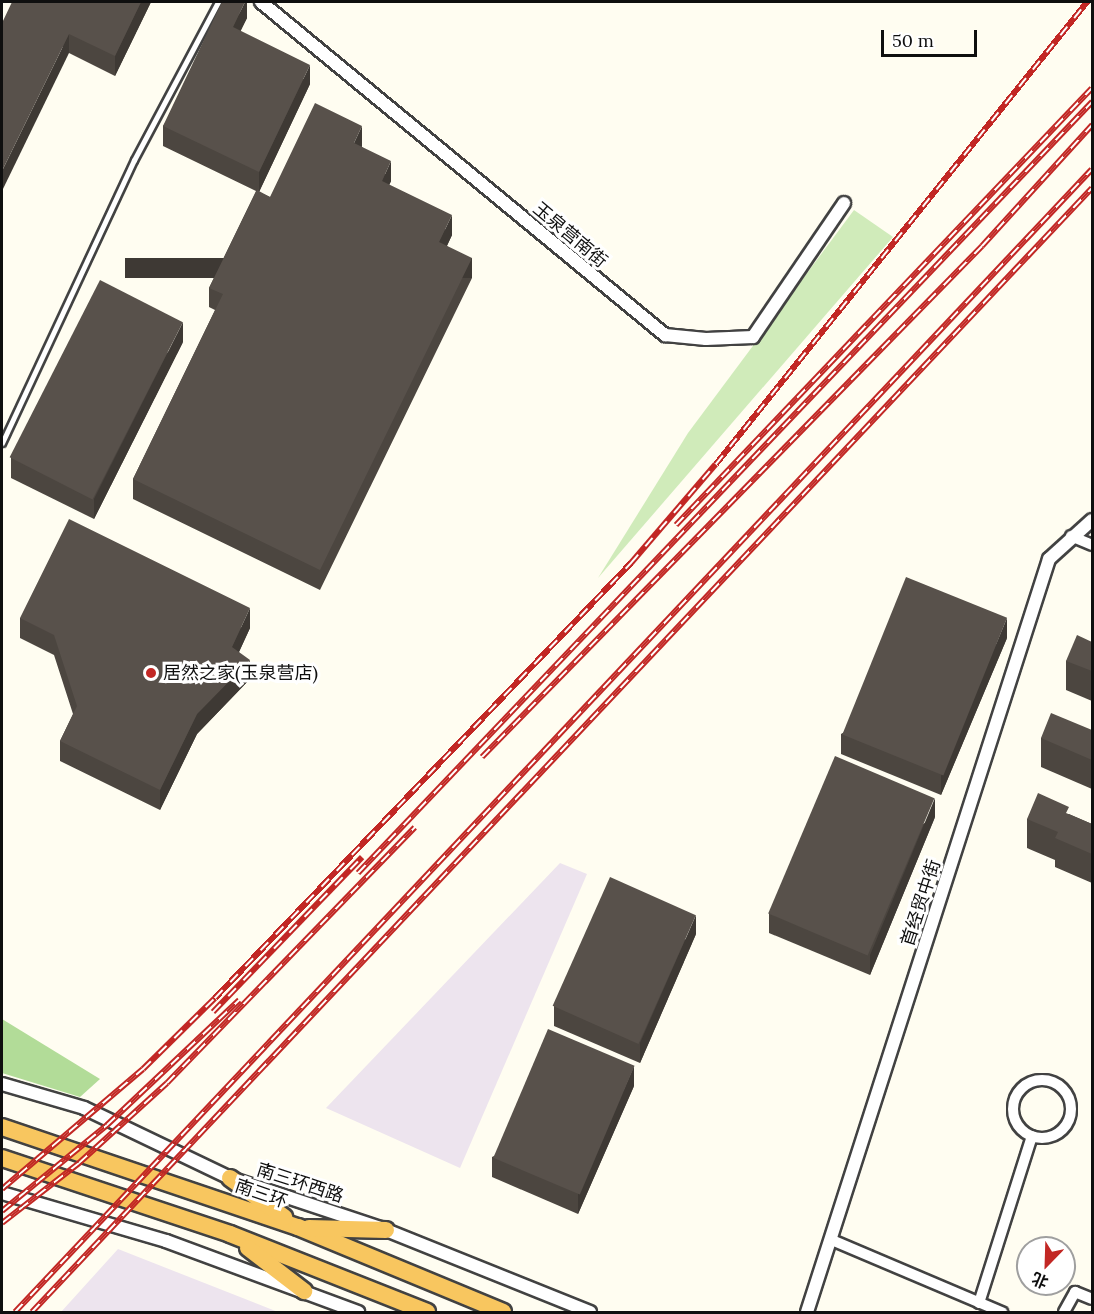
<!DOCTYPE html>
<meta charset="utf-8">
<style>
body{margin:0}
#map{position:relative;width:1094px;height:1314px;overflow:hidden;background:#fffdf1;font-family:Lora,"Noto Sans SC",serif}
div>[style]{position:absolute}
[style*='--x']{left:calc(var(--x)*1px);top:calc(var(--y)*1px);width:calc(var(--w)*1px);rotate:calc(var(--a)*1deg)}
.industrial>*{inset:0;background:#ede4ee}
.green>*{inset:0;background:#d0ebba}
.forest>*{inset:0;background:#b2dc98}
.roads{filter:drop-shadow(2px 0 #424242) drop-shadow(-2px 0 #424242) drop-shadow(0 2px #424242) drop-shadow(0 -2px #424242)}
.service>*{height:5px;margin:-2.5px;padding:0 2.5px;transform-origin:2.5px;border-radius:2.5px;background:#fff}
.minor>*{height:10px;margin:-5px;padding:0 5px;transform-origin:5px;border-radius:5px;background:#fff}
.minor>.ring{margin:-5px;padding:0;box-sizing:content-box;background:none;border:10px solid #fff;border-radius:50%}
.tertiary>*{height:12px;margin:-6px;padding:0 6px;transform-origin:6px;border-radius:6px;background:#fff}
.trunk>*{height:16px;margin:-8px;padding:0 8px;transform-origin:8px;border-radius:8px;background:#f8c65f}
.rail>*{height:6px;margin-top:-3px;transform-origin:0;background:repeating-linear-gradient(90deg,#fff 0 11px,#c22724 0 22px);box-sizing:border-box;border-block:2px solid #c22724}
.wall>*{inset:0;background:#4c4640}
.shaded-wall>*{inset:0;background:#3e3934;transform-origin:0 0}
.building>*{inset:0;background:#58514b;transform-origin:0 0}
.dots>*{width:16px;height:16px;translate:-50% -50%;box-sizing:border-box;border:3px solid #fff;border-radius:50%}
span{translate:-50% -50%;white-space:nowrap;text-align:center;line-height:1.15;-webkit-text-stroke:6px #fff;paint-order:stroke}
.street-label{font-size:18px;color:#0f0f0f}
.poi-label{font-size:18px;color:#0f0f0f}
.left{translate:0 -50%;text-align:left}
.frame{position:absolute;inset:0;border:3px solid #0f0f0f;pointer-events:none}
.north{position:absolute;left:1016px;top:1236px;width:60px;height:60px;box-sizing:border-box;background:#fff;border:2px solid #9f9f9f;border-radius:50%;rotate:203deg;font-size:16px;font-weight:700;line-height:24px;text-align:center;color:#0f0f0f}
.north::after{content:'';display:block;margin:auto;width:21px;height:27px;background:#c22724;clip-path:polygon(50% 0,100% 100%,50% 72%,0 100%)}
.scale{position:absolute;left:881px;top:30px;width:96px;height:27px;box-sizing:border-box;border:3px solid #0f0f0f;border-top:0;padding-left:8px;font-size:18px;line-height:21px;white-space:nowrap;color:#0f0f0f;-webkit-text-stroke:4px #fff;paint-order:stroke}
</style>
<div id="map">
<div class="industrial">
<div style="clip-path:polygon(560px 863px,587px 874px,460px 1168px,326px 1108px)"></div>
<div style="clip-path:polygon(118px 1249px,278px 1312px,61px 1312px)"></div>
</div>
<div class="green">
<div style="clip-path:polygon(854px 210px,893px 237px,598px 578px,688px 433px)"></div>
</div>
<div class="forest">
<div style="clip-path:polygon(2px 1019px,100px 1079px,80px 1097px,2px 1073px)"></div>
</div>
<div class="roads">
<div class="service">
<div style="--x:2;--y:443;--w:312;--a:-65"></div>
<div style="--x:134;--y:160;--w:179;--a:-62"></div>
</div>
<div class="minor">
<div style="--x:1071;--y:536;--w:23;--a:23"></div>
<div class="ring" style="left:1013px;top:1080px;width:48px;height:48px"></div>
<div style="--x:832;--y:1240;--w:185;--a:23"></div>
<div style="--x:979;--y:1303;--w:175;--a:-72.4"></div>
<div style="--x:1064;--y:1312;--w:23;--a:-61"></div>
<div style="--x:1075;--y:1292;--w:18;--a:22"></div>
</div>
<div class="tertiary">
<div style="--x:261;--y:2;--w:524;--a:39.5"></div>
<div style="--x:665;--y:335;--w:41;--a:5.6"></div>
<div style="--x:706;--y:339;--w:47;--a:-2.4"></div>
<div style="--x:753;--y:337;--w:162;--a:-55.8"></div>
<div style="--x:2;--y:1084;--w:85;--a:16.3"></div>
<div style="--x:84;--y:1108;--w:162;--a:25.6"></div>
<div style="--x:230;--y:1178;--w:164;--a:18.4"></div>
<div style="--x:386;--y:1230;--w:220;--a:21.9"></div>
<div style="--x:2;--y:1193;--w:171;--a:16.3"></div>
<div style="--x:166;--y:1241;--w:205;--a:20.3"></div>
<div style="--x:807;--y:1312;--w:791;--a:-72.18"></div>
<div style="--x:1049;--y:559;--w:58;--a:-42.2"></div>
</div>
<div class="trunk">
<div style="--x:2;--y:1127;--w:312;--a:18.7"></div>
<div style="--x:298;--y:1227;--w:222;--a:22.5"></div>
<div style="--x:2;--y:1158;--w:240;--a:18.4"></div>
<div style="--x:230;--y:1234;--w:212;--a:21.6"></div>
<div style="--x:230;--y:1178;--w:67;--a:35.8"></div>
<div style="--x:309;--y:1228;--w:77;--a:1.5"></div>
<div style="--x:248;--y:1248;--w:71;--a:37.5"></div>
</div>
</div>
<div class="rail">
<div style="--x:676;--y:525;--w:603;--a:-46.41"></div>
<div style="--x:482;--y:757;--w:715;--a:-45.62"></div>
<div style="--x:982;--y:246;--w:164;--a:-47.7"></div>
<div style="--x:358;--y:873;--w:1065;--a:-46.41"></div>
<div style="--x:213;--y:1012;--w:215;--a:-46.1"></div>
<div style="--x:2;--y:1189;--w:185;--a:-40.4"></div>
<div style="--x:143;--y:1069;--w:101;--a:-44.6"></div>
<div style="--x:215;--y:998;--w:602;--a:-46.28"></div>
<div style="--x:631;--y:563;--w:130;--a:-49.4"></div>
<div style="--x:716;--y:464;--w:593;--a:-51.23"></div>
<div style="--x:2;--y:1211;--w:136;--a:-39.3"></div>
<div style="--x:107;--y:1125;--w:182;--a:-43.4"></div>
<div style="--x:2;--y:1223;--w:98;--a:-37.9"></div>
<div style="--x:79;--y:1163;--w:119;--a:-42.3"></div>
<div style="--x:167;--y:1083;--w:356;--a:-45.9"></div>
<div style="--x:15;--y:1312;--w:1570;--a:-46.7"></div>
<div style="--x:32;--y:1312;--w:1545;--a:-46.68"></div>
</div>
<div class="wall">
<div style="clip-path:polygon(12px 2px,151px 2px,115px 76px,69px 53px)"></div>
<div style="clip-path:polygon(247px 2px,247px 18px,240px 31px,310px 84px,259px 192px,270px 197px,362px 146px,362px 147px,391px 181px,389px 185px,452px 235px,447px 246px,472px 278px,320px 590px,133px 499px,133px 479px,215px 310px,209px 307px,209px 288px,256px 191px,163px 146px,163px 126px)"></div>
<div style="clip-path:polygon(183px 342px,94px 519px,11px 478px,11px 458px)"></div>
<div style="clip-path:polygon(20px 618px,250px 628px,239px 652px,250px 679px,197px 734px,160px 810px,60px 761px,60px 741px,73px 714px,54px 655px,20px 638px)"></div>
<div style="clip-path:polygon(1007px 638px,941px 795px,841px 754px,841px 734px)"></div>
<div style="clip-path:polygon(1092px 642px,1092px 701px,1066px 690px,1066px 661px)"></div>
<div style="clip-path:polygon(1092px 730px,1092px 789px,1041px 767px,1041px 738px)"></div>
<div style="clip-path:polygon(1069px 814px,1092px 824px,1092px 883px,1055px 867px,1055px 860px,1027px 848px,1027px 819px)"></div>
<div style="clip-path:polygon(935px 817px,870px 975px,769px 933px,769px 914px)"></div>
<div style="clip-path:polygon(696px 934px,640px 1063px,554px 1026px,554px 1006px)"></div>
<div style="clip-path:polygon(634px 1086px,578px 1214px,492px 1177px,492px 1157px)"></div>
</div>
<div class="shaded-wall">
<div style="clip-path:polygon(141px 2px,151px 2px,115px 76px,115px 56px)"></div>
<div style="clip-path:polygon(245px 2px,247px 2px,247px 18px,233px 47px,233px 27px)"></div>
<div style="clip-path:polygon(69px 34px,69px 53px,2px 191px,2px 171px)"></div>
<div style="clip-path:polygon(310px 65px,310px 84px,259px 192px,259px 172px)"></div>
<div style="clip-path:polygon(362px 126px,362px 146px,354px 163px,354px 143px)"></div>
<div style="clip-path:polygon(391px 161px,391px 181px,382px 201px,382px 181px)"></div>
<div style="clip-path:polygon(452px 215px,452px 235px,439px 262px,439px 242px)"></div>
<div style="left:472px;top:258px;width:20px;height:347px;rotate:90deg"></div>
<div style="clip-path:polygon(183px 322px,183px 342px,94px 519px,94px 499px)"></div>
<div style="clip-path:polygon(250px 608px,250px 628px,232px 667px,232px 647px)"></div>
<div style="clip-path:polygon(1007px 618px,1007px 638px,941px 795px,941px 776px)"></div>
<div style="clip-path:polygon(250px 660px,250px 679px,197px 734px,160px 810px,160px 790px,197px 714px)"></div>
<div style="clip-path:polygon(935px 798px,935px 817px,870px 975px,870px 955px)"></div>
<div style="clip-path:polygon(696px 915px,696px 934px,640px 1063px,640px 1043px)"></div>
<div style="clip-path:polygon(634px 1066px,634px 1086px,578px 1214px,578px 1194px)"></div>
</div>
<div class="building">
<div style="clip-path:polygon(12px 2px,141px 2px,115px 56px,69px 34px,2px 171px,2px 23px)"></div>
<div style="clip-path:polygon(222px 2px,245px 2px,233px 27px,310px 65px,259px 172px,163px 126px)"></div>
<div style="clip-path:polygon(315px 103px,362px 126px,354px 143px,391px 161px,382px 181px,452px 215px,439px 242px,472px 258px,320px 570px,133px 479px,223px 294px,209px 288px,257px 190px,270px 197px)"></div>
<div style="left:100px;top:280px;width:93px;height:199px;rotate:27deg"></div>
<div style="clip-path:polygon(69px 519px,250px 608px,232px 647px,250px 660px,197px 714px,160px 790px,60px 741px,77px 706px,54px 635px,20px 618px)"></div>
<div style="left:906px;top:577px;width:109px;height:170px;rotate:22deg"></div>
<div style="clip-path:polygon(1077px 635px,1092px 642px,1092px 671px,1066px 661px)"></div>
<div style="clip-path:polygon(1051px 713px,1092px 730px,1092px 760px,1041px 738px)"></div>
<div style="left:835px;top:756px;width:108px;height:171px;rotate:23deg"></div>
<div style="clip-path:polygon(1038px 793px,1069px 807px,1066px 813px,1092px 824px,1092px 854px,1055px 838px,1058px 832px,1027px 819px)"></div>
<div style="left:610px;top:877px;width:94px;height:141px;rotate:24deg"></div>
<div style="left:548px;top:1029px;width:94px;height:140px;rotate:23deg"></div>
</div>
<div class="dots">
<div style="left:151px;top:673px;background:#c22724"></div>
</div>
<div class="street-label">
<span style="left:570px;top:235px;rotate:40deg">玉泉营南街</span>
<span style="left:921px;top:903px;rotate:-72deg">首经贸中街</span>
<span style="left:300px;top:1183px;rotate:18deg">南三环西路</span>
<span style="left:261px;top:1194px;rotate:19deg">南三环</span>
</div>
<div class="poi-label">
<span class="left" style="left:163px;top:673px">居然之家(玉泉营店)</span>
</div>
<div class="frame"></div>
<div class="north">北</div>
<div class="scale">50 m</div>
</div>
